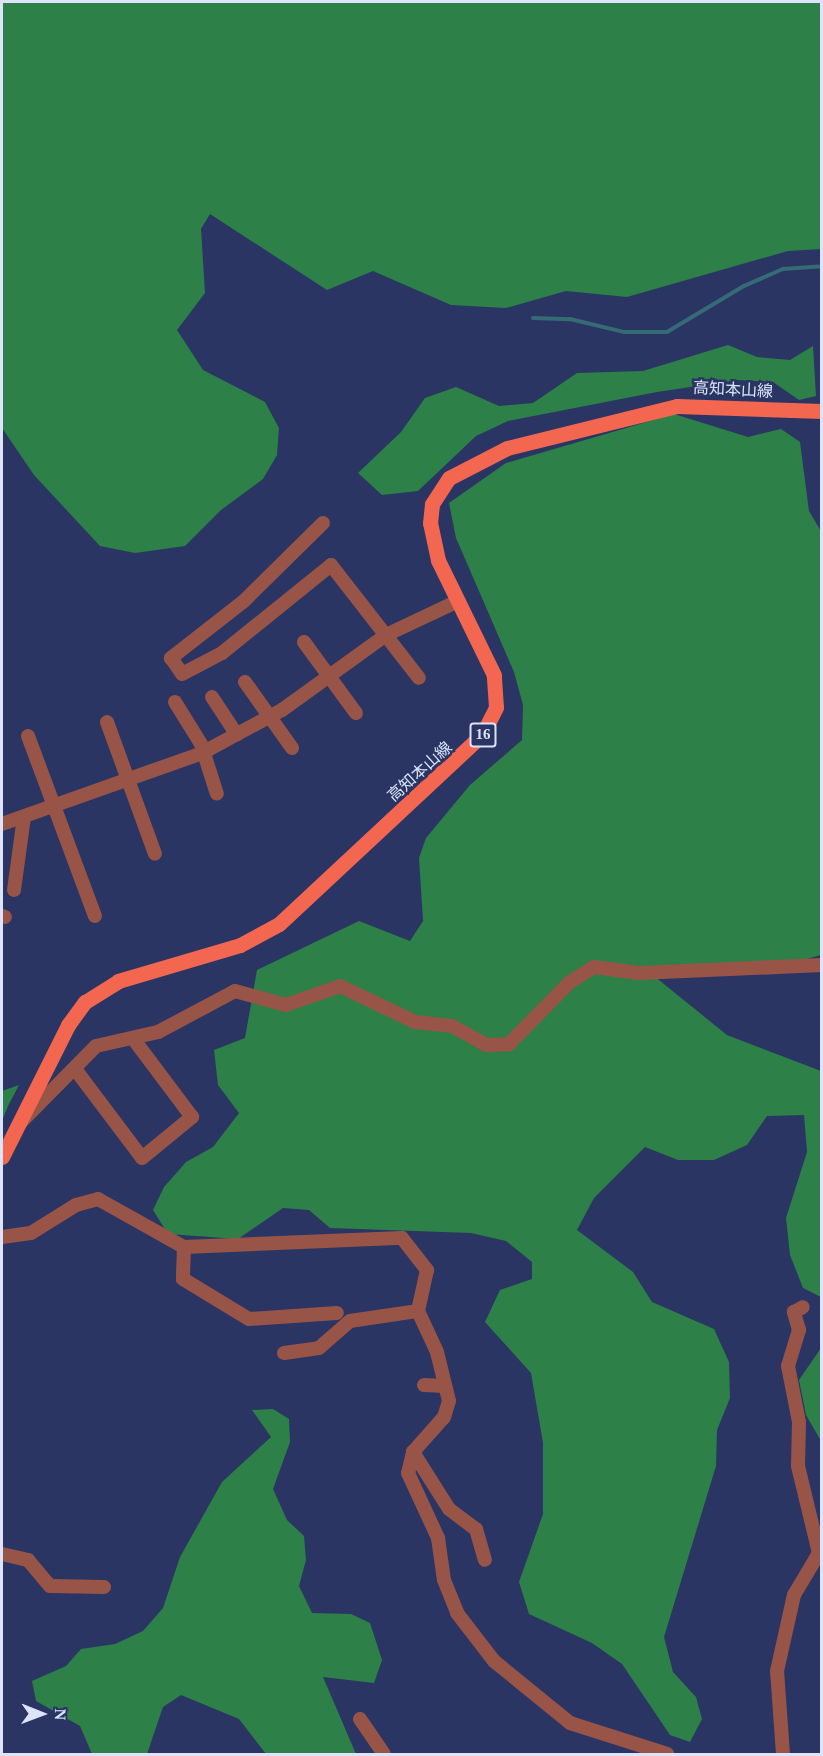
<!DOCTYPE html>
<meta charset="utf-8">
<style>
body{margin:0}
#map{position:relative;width:823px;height:1756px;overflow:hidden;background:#2a3563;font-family:"Times New Roman","Noto Sans JP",serif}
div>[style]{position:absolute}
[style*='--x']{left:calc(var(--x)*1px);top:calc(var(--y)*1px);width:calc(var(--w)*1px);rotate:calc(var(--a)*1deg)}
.forest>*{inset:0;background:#2c8048}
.stream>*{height:4px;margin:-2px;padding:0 2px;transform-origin:2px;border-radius:2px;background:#356b75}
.minor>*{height:14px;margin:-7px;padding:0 7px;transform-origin:7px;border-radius:7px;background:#995448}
.primary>*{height:15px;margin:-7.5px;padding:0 7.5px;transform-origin:7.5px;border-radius:7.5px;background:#f36750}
span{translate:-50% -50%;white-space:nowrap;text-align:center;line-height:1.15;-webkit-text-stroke:5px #2a3563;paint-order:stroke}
.shield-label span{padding:2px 4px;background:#2a3563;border:2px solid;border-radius:4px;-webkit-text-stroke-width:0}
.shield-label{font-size:15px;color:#dce3fa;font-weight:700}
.street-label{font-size:16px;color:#dce3fa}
.frame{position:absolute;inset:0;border:3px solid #dce3fa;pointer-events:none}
.north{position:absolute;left:12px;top:1684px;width:60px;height:60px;-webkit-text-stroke:4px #2a3563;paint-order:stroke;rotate:91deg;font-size:16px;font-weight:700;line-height:24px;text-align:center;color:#dce3fa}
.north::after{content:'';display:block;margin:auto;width:21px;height:27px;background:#dce3fa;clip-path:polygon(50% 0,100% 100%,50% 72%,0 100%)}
</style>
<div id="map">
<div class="forest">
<div style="clip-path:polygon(2px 2px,821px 2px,821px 249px,788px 251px,627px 297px,566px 291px,506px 308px,451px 305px,373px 271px,327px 290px,210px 214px,201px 229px,205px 293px,177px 330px,203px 370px,265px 402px,279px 428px,277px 455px,263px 479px,221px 510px,185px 546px,135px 553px,100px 546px,34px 475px,2px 428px)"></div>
<div style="clip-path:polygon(728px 345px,757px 357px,790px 360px,813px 346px,816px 396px,799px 400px,773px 382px,737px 380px,657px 392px,508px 421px,476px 436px,418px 491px,382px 495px,358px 473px,401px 432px,425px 398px,456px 387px,499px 406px,533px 403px,577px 373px,643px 371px)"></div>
<div style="clip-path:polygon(674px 414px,748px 437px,781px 429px,800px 442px,809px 511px,822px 533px,821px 955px,782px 966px,654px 976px,727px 1035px,821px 1071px,821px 1297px,803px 1288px,790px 1255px,786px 1218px,807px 1152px,804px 1115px,767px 1116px,747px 1145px,714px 1160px,678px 1160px,645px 1147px,594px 1198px,577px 1230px,633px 1272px,652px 1302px,714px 1329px,729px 1362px,730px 1398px,717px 1430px,716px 1466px,664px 1637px,673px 1672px,696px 1697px,702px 1719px,690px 1742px,670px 1735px,622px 1664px,592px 1643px,529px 1614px,519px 1582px,543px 1514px,543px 1443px,531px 1373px,485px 1322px,500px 1290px,532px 1279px,532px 1262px,506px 1241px,471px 1233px,330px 1228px,309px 1210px,283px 1208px,238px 1239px,168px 1234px,153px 1210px,164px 1187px,186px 1162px,213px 1147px,239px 1113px,218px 1085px,214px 1050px,245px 1038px,257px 970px,359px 921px,410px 941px,423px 921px,419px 858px,426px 838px,470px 785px,522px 740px,523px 705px,514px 672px,456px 538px,449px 503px,506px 463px)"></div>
<div style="clip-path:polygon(19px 1085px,8px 1106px,2px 1121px,2px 1091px)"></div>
<div style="clip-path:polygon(821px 1348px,821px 1441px,806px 1415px,799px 1380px)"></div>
<div style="clip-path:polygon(273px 1409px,289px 1419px,290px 1442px,273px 1489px,287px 1520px,304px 1536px,306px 1560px,299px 1586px,312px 1613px,351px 1614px,370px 1623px,382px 1660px,374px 1683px,323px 1677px,356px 1754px,266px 1754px,239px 1719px,181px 1695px,163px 1707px,147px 1754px,92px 1754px,80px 1726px,36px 1701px,32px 1681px,66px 1666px,81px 1649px,115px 1644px,143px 1631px,163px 1608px,180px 1557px,222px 1482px,271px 1437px,252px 1410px)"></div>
</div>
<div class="stream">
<div style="--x:533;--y:318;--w:37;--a:2"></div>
<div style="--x:570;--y:319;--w:56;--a:13.5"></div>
<div style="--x:624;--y:332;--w:43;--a:0"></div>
<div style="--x:667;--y:332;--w:90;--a:-30.9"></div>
<div style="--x:744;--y:286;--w:43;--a:-23.6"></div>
<div style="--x:783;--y:269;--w:39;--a:-4"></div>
</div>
<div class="minor">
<div style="--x:323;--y:523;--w:111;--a:135.4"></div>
<div style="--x:244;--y:601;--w:93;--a:142"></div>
<div style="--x:171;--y:658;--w:19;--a:55"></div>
<div style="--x:182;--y:674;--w:45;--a:-27.7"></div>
<div style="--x:222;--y:653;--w:140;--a:-38.9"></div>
<div style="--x:331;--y:565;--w:143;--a:52.1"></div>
<div style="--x:304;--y:642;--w:88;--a:53.8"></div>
<div style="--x:245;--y:682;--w:81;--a:54.5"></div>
<div style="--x:212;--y:697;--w:45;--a:56.7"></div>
<div style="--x:175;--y:702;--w:49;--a:58.2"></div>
<div style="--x:201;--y:744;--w:52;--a:72.3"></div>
<div style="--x:107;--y:722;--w:140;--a:70"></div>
<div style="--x:28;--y:736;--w:192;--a:69.6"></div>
<div style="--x:2;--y:824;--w:212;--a:-19.5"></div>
<div style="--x:202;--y:753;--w:91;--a:-28.3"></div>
<div style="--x:282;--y:710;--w:128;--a:-35.8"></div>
<div style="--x:386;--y:635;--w:80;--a:-25.3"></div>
<div style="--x:14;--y:890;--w:74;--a:-82.2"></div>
<div style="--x:2;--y:916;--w:3;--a:18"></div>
<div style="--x:75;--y:1069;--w:111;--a:53"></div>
<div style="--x:142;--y:1158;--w:65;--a:-39.4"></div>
<div style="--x:192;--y:1117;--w:95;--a:-126.9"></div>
<div style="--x:22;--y:1121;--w:105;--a:-45.4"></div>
<div style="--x:96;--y:1046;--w:64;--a:-12.7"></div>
<div style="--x:158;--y:1032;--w:87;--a:-28"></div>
<div style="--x:235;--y:991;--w:53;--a:15.4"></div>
<div style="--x:286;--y:1005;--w:57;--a:-19.4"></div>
<div style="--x:340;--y:986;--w:83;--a:25.6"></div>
<div style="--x:415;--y:1022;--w:37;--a:6"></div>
<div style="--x:452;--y:1026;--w:39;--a:29"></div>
<div style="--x:486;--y:1045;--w:23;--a:-2"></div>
<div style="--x:509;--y:1044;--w:87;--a:-45.5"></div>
<div style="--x:570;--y:982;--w:28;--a:-32"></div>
<div style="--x:594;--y:967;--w:45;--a:7.6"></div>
<div style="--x:639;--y:973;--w:183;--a:-2.5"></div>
<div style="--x:2;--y:1237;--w:29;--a:-8"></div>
<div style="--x:31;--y:1233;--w:53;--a:-31.9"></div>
<div style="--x:76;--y:1205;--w:23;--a:-15"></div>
<div style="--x:98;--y:1199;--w:98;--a:29.2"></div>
<div style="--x:184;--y:1247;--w:218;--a:-2.4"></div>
<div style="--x:402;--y:1238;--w:41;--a:52"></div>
<div style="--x:427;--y:1270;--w:42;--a:102.4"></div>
<div style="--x:418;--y:1311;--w:45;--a:65.1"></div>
<div style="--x:437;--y:1352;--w:50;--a:76.2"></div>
<div style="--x:449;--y:1401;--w:17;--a:107"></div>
<div style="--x:444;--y:1417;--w:47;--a:131.5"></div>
<div style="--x:413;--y:1452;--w:22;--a:103"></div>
<div style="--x:408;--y:1473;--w:72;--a:65.2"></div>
<div style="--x:438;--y:1538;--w:42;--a:81.9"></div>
<div style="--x:444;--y:1580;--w:35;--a:68"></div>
<div style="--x:457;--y:1613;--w:61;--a:52.4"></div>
<div style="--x:494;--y:1661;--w:98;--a:39.2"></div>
<div style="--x:570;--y:1723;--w:102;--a:17.7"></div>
<div style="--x:184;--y:1247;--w:32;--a:92"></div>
<div style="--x:183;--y:1279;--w:77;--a:31.2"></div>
<div style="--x:249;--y:1319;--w:88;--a:-3.9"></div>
<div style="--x:284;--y:1353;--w:35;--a:-8"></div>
<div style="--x:319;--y:1348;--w:41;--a:-41.1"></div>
<div style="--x:350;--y:1321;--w:69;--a:-8.4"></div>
<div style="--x:424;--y:1385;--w:21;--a:3"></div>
<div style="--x:413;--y:1452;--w:67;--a:57.7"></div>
<div style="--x:449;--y:1509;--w:34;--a:37"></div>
<div style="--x:476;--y:1529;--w:32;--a:74"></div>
<div style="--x:2;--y:1554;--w:27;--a:13"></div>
<div style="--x:28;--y:1560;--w:34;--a:50"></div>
<div style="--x:50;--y:1586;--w:54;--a:1.1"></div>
<div style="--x:360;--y:1719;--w:42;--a:55.6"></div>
<div style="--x:783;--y:1754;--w:83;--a:-94.1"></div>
<div style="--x:777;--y:1671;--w:78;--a:-77.4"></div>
<div style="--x:794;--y:1595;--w:49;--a:-59.2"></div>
<div style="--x:819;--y:1553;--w:89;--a:-103.6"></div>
<div style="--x:798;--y:1466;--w:44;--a:-88.7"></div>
<div style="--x:799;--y:1422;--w:57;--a:-101.1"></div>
<div style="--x:788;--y:1366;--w:38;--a:-73"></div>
<div style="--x:799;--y:1330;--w:19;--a:-106"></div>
<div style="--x:794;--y:1312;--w:10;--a:-29"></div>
</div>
<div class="primary">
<div style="--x:2;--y:1157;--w:148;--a:-63.4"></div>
<div style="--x:68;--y:1025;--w:29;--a:-54"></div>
<div style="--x:85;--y:1002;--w:39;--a:-32"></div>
<div style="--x:118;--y:981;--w:127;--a:-16.4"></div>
<div style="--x:240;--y:945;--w:44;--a:-28.3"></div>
<div style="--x:279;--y:924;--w:277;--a:-43"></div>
<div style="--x:482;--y:735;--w:31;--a:-63"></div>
<div style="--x:496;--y:707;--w:32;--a:-94"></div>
<div style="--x:494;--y:675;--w:128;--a:-116"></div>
<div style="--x:438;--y:560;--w:38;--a:-102"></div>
<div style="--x:430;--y:523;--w:19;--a:-84"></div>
<div style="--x:432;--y:504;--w:31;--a:-57"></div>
<div style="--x:449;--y:478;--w:65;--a:-27.3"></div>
<div style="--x:507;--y:448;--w:175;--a:-13.9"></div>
<div style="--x:677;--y:406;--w:145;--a:2"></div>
</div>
<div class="shield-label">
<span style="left:483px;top:735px">16</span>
</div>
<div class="street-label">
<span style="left:733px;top:390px;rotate:3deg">高知本山線</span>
<span style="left:420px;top:772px;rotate:-42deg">高知本山線</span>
</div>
<div class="frame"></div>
<div class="north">N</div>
</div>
